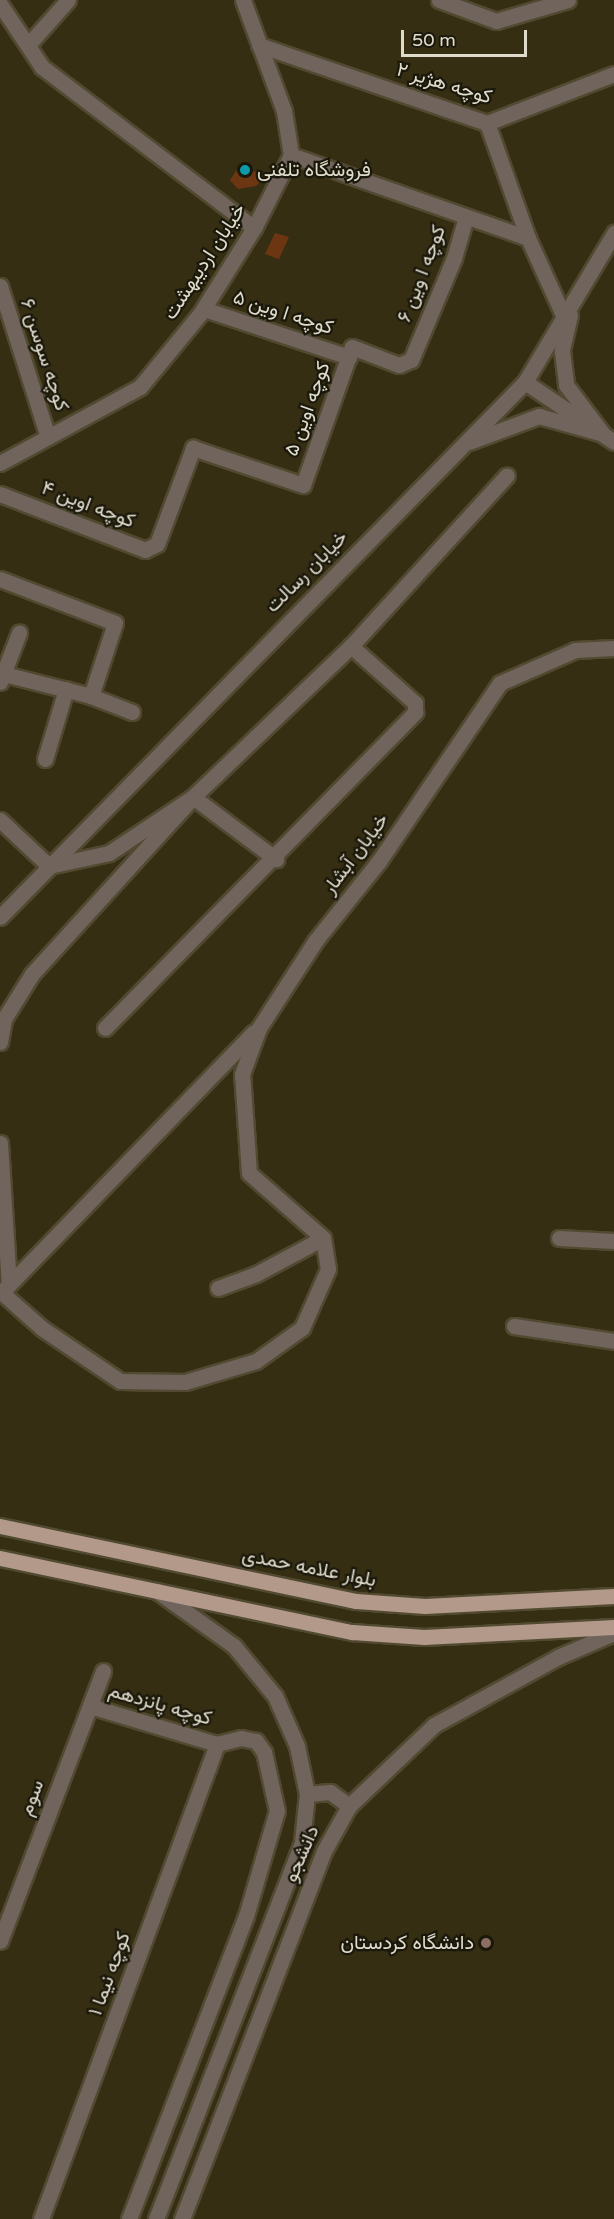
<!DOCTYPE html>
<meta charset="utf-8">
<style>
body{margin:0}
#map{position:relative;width:614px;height:2219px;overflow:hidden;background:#362e13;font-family:"Varela Round",Vazirmatn,sans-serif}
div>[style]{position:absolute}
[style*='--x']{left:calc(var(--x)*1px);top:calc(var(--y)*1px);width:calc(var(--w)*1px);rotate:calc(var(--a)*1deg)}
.building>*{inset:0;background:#6d3612}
.roads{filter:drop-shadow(2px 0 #514a31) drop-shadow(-2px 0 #514a31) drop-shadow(0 2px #514a31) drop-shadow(0 -2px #514a31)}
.minor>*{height:15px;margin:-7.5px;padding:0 7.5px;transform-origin:7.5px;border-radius:7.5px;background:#71645d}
.major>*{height:15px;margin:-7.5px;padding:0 7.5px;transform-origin:7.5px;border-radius:7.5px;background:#b2998a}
.dots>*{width:16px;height:16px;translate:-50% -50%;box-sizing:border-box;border:3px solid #1a170b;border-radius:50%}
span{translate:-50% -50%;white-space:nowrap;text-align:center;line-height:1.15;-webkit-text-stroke:4.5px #1a170b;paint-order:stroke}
.street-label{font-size:20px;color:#e0dccc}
.poi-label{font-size:20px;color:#e0dccc}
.left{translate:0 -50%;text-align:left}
.right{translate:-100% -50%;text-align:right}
.scale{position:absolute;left:401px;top:30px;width:126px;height:27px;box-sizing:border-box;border:3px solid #e0dccc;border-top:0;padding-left:8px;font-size:18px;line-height:21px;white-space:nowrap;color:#e0dccc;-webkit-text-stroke:4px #1a170b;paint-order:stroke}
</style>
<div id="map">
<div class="building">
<div style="clip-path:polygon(241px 164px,265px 177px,256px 186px,238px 189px,230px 180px)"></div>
<div style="clip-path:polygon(275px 233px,289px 237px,279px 259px,265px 254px)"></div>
</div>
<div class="roads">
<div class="minor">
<div style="--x:439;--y:0;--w:61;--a:20.2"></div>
<div style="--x:496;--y:21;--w:75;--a:-16.3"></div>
<div style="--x:0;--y:4;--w:76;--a:56.3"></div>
<div style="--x:42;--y:67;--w:266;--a:37.2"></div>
<div style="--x:28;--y:45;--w:60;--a:-48.4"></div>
<div style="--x:259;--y:45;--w:241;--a:18.9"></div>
<div style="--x:487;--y:123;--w:136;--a:-21.1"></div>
<div style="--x:487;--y:123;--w:122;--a:70.4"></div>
<div style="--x:291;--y:155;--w:251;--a:19.3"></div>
<div style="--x:528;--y:238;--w:87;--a:65.5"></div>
<div style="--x:0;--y:286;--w:158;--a:72.4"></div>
<div style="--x:204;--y:309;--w:153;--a:18.3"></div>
<div style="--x:570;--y:315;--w:37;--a:103"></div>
<div style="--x:562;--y:351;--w:34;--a:83"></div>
<div style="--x:566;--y:385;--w:61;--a:52.9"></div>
<div style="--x:525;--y:382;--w:107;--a:34"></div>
<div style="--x:469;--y:442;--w:75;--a:-20.4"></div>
<div style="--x:539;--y:416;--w:66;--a:15.7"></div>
<div style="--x:0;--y:463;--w:159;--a:-28.5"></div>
<div style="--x:140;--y:387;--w:94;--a:-50.6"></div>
<div style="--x:200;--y:314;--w:102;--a:-57.9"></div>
<div style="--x:254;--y:228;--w:82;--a:-63.1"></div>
<div style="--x:291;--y:155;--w:45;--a:-99"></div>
<div style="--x:284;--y:111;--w:118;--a:-110.3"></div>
<div style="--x:0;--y:494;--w:155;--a:21.1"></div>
<div style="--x:145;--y:550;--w:13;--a:-27"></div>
<div style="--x:157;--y:544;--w:103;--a:-69.4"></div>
<div style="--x:193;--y:448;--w:116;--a:18.6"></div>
<div style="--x:303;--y:485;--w:146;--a:-70.5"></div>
<div style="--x:352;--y:347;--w:50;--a:21"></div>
<div style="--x:399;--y:365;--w:13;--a:-23"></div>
<div style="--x:411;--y:360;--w:111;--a:-67.1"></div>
<div style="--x:454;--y:258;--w:43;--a:-73.7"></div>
<div style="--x:0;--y:579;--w:123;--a:20.9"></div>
<div style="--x:115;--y:623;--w:77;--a:108.2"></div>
<div style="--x:4;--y:674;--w:90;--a:14.2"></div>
<div style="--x:91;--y:696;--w:44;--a:21.3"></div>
<div style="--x:0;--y:682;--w:53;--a:-68.8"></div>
<div style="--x:45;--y:759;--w:73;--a:-73.3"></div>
<div style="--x:0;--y:820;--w:67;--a:43.2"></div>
<div style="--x:49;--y:866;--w:61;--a:-12.2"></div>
<div style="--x:109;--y:853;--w:101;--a:-33.7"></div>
<div style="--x:193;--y:797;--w:219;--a:-43.7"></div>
<div style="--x:351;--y:646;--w:231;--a:-47.6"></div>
<div style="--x:0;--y:917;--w:750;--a:-45.54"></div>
<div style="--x:525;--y:382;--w:174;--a:-59.1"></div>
<div style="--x:105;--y:1028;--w:443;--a:-45.5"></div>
<div style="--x:415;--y:712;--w:9;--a:-90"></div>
<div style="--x:415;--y:703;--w:86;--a:-138.3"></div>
<div style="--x:0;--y:1042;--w:23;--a:-80"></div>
<div style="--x:4;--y:1019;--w:53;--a:-58.1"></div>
<div style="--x:32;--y:974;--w:239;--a:-47.7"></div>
<div style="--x:193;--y:797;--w:104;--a:36.8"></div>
<div style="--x:0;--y:1143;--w:142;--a:86.4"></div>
<div style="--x:559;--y:1238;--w:55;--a:3.1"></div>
<div style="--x:218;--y:1288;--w:40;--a:-20.2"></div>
<div style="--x:256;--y:1274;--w:76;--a:-28.2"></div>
<div style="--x:0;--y:1291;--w:57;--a:41.5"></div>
<div style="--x:43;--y:1329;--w:93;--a:34"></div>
<div style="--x:120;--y:1381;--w:65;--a:0.9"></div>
<div style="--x:185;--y:1382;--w:74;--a:-16.5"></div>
<div style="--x:256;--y:1361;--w:57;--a:-35.7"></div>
<div style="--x:302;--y:1328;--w:64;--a:-66.2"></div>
<div style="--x:328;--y:1269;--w:31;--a:-99"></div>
<div style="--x:323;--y:1238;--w:98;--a:-138.7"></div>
<div style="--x:249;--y:1173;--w:99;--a:-94"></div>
<div style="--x:242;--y:1074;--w:49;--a:-69.7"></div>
<div style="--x:259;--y:1028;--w:105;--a:-57.1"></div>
<div style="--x:316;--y:940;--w:101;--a:-51.4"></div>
<div style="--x:379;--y:861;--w:215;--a:-55.8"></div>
<div style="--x:500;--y:683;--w:82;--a:-23.7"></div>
<div style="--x:575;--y:650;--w:39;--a:-3"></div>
<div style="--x:1;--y:1293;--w:363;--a:-45.9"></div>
<div style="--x:514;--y:1326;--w:101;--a:8.5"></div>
<div style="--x:90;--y:1706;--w:133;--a:16.7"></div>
<div style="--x:307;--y:1794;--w:23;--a:-5"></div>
<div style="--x:330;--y:1792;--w:24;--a:36"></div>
<div style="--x:0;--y:1941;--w:289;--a:-69.1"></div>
<div style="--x:41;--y:2219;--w:507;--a:-69.67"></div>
<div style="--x:129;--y:2219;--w:325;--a:-68.9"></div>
<div style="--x:246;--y:1916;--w:109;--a:-73.6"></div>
<div style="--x:277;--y:1811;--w:60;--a:-102.4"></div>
<div style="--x:264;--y:1752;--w:14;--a:-126"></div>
<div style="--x:256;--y:1741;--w:15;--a:-169"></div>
<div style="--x:241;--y:1738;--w:25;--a:166"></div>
<div style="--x:156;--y:2219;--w:404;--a:-68.8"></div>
<div style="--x:302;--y:1842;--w:48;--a:-84.1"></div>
<div style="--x:307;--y:1794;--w:49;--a:-101.8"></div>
<div style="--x:297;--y:1746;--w:55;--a:-113.7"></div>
<div style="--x:275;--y:1696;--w:65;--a:-129.4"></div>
<div style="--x:234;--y:1646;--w:95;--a:-144.5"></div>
<div style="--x:182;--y:2219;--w:394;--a:-68.9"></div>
<div style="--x:324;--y:1851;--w:51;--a:-60.9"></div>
<div style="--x:349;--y:1806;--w:117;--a:-43.6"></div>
<div style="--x:434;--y:1725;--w:141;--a:-28.7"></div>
<div style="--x:558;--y:1657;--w:61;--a:-23.2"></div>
</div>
<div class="major">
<div style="--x:0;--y:1526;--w:364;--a:11.9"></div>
<div style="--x:356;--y:1601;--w:69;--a:4.1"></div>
<div style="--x:425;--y:1606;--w:189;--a:-3"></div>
<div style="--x:0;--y:1558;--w:360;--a:11.9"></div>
<div style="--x:352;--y:1632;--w:72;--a:4"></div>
<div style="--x:424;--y:1637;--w:190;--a:-3"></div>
</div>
</div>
<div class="dots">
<div style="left:245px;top:170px;background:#0f9aa8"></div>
<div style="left:486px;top:1943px;background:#8d6e63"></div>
</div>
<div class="street-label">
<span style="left:444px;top:84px;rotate:17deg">کوچه هژیر ۲</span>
<span style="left:205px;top:262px;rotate:-57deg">خیابان اردیبهشت</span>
<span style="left:422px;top:274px;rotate:-69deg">کوچه ا وین ۶</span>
<span style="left:283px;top:313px;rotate:18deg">کوچه ا وین ۵</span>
<span style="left:44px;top:355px;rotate:72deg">کوچه سوسن ۶</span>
<span style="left:308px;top:409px;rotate:-70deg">کوچه اوین ۵</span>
<span style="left:88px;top:505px;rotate:21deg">کوچه اوین ۴</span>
<span style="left:307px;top:572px;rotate:-45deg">خیابان رسالت</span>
<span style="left:356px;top:854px;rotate:-53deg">خیابان آبشار</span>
<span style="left:309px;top:1568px;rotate:11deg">بلوار علامه حمدی</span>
<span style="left:160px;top:1705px;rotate:16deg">کوچه پانزدهم</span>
<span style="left:32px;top:1798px;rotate:-69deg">سوم</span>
<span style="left:302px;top:1854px;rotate:-66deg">دانشجو</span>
<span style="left:110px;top:1974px;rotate:-70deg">کوچه نیما ۱</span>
</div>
<div class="poi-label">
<span class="left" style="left:257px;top:170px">فروشگاه تلفنی</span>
<span class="right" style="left:474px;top:1943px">دانشگاه کردستان</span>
</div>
<div class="scale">50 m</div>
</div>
